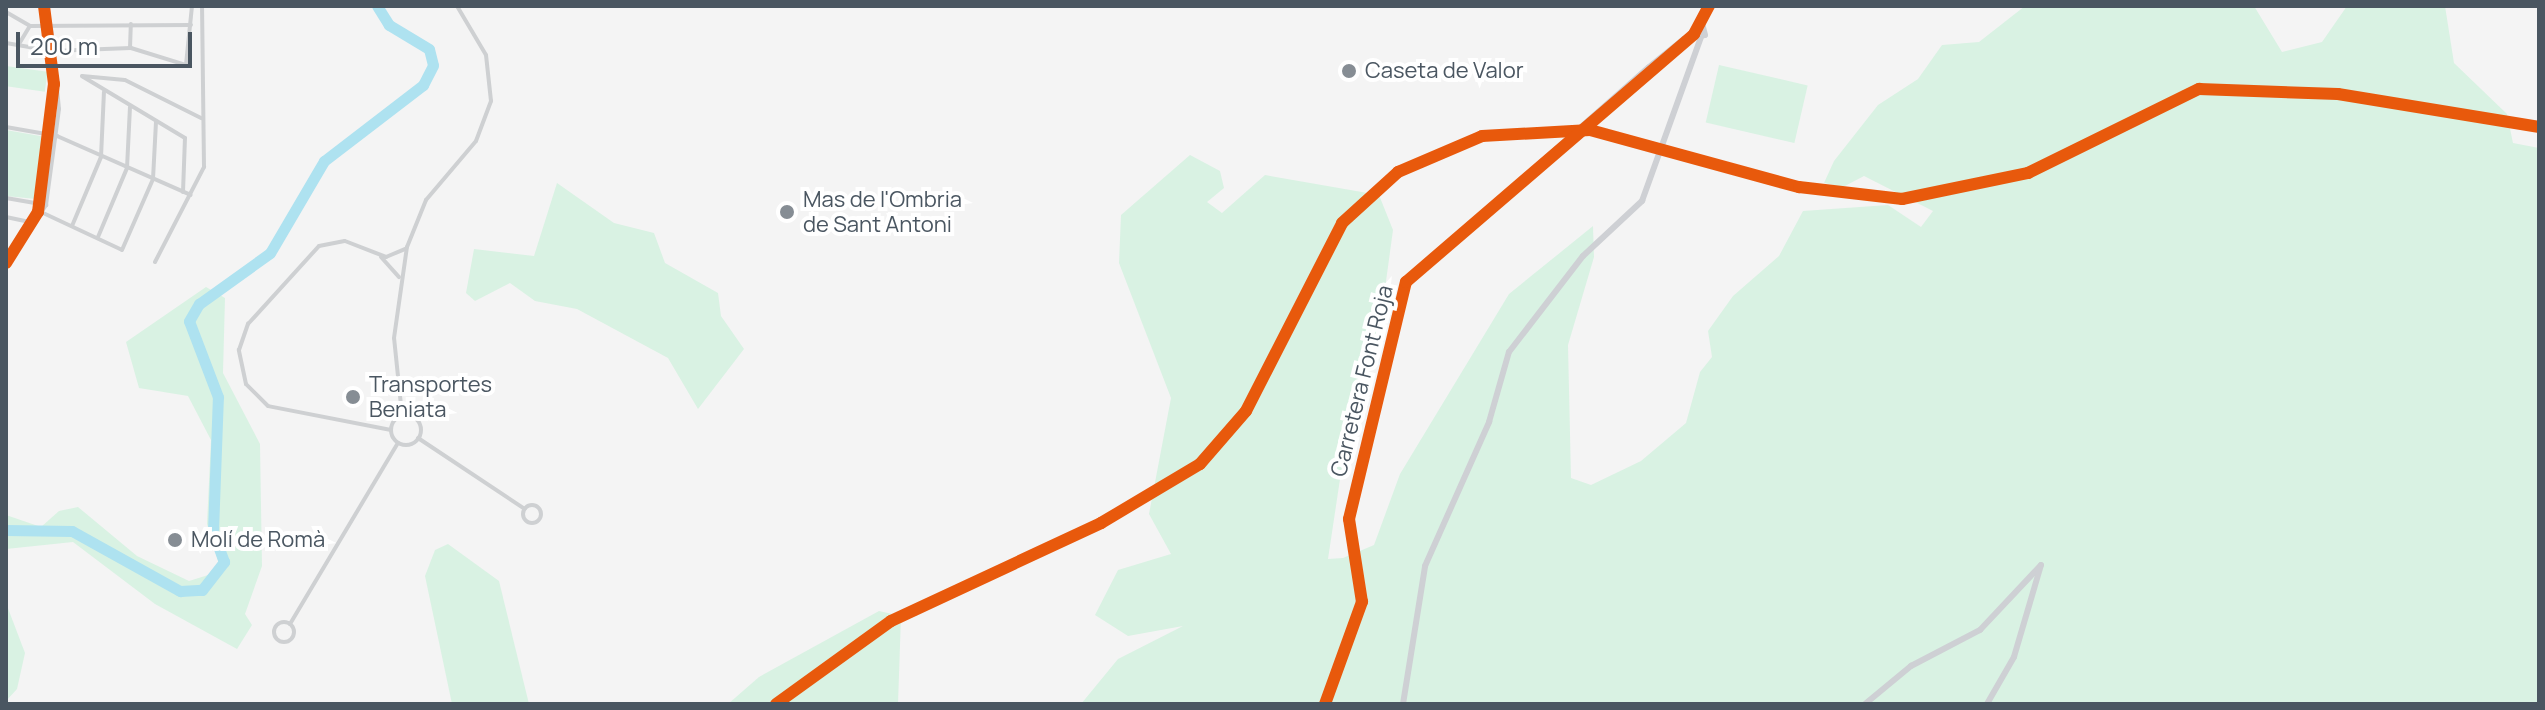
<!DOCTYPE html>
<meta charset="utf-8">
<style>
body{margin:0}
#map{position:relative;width:2545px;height:710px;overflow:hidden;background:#f4f4f4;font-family:Manrope,sans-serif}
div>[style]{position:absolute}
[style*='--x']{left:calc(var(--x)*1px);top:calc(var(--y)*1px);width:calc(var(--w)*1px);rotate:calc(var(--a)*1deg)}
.green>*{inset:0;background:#d9f2e3;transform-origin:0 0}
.river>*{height:11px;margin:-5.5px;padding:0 5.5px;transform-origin:5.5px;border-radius:5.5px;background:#aee2f0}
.street-tunnel>*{height:4px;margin-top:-2px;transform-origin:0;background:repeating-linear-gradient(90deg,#d2d4d7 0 4px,transparent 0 6px)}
.street>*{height:4px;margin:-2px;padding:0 2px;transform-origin:2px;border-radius:2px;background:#ced0d2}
.street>.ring{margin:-2px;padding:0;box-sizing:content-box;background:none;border:4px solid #ced0d2;border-radius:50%}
.secondary>*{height:6px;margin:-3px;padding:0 3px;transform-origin:3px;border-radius:3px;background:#ced0d4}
.cycleway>*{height:12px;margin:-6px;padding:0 6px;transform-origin:6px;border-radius:6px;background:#e8590c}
.dots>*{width:22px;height:22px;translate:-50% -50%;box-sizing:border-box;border:4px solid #fff;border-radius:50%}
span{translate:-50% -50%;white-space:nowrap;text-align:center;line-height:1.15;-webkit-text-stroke:8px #fff;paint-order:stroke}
.poi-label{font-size:22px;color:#4a5661}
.left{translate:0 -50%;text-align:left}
.street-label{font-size:22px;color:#4a5661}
.frame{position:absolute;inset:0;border:8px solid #4a5661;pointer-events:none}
.scale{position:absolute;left:16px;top:32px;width:176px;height:36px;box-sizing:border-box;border:4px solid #4a5661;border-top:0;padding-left:10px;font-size:24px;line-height:28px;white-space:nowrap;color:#4a5661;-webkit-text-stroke:6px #fff;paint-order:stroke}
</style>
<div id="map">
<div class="green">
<div style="clip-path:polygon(2025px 6px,2254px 6px,2282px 52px,2322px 42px,2347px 6px,2445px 6px,2454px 63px,2507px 114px,2513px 143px,2539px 148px,2539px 704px,1081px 704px,1118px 659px,1183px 626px,1128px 636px,1095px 615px,1118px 570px,1171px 554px,1149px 514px,1171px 398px,1119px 263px,1121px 215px,1190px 155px,1220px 171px,1224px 188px,1207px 202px,1222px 213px,1265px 175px,1379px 195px,1393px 230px,1381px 318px,1345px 446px,1328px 559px,1343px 558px,1374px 545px,1400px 474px,1509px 294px,1593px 226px,1594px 257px,1568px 345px,1571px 478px,1591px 485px,1641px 461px,1686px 423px,1700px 372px,1712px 357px,1708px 331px,1733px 296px,1779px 256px,1803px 211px,1888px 205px,1921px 227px,1933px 211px,1864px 176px,1843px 187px,1824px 183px,1834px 161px,1878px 105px,1918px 79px,1942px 45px,1979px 42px)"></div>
<div style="left:1719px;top:65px;width:91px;height:59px;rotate:13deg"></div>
<div style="left:6px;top:66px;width:42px;height:20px;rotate:8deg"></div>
<div style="clip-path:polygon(6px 130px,46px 137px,36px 199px,6px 196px)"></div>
<div style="clip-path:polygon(557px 183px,614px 223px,654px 233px,665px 263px,718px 293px,721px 316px,744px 349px,698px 409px,668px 358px,577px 309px,535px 301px,510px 283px,475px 301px,466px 293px,474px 249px,534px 256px)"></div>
<div style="clip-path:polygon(206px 287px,225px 298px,223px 373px,260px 444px,262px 566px,245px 614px,252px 625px,237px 649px,155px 604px,73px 542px,6px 549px,6px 515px,41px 527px,59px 511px,78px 507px,137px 556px,189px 581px,221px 571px,207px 524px,211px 440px,188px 396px,139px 388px,126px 342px)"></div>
<div style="clip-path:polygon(448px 544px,499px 581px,529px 704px,452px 704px,425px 576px,435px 550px)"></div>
<div style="clip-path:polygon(6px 603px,25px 653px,17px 689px,6px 701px)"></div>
<div style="clip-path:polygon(879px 611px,901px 616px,898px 704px,728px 704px,759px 677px)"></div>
</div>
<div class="river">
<div style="--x:6;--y:530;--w:66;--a:0.9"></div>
<div style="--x:72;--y:531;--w:124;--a:29.1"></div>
<div style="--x:180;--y:591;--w:22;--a:-3"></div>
<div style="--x:202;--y:590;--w:36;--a:-52"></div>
<div style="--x:224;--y:562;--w:33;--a:-110"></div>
<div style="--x:213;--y:531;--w:134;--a:-87.9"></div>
<div style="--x:218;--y:397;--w:81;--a:-110.9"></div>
<div style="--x:189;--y:321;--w:20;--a:-60"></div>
<div style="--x:199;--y:304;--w:87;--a:-35.7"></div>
<div style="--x:270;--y:253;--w:107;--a:-59.6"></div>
<div style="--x:324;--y:161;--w:125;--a:-37.5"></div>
<div style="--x:423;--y:85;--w:22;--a:-63"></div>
<div style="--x:433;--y:65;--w:16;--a:-104"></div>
<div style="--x:429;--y:49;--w:47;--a:-149"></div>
<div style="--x:389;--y:25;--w:22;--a:-122"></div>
</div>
<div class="street-tunnel">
<div style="--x:46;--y:6;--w:22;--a:77"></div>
</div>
<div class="street">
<div style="--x:6;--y:12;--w:28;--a:30"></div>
<div style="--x:30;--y:26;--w:161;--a:-0.4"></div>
<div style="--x:6;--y:43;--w:47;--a:9.9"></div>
<div style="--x:52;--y:51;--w:79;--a:-2.2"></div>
<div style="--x:131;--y:48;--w:58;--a:17.2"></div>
<div style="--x:186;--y:65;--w:59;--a:-84.2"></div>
<div style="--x:19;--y:44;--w:21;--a:-59"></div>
<div style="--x:130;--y:48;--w:24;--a:-88"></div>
<div style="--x:6;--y:127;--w:52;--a:10"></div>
<div style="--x:57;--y:136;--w:146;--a:23.8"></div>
<div style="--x:183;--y:192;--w:54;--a:-87.9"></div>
<div style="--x:185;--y:138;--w:120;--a:-149"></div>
<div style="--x:82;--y:76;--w:43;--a:5.3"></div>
<div style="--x:125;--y:80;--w:85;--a:26.6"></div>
<div style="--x:6;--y:198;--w:41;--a:9.9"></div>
<div style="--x:41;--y:212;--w:89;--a:25.1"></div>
<div style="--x:122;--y:250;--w:77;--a:-66.4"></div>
<div style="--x:153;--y:179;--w:57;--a:-87"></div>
<div style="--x:6;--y:217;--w:29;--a:12"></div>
<div style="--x:35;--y:221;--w:19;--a:-55"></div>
<div style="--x:46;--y:205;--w:97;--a:-82.3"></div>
<div style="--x:59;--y:109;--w:82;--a:-95.6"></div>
<div style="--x:72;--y:226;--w:75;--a:-67.2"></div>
<div style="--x:101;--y:157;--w:65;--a:-87.4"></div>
<div style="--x:98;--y:237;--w:75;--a:-67.2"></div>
<div style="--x:127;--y:168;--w:61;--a:-87.2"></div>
<div style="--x:381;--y:257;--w:27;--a:48"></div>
<div style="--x:155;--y:262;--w:107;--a:-62.7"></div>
<div style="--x:204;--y:167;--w:161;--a:-90.7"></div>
<div style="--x:402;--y:415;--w:77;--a:-95.9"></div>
<div style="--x:394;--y:338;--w:92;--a:-81.9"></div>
<div style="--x:407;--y:247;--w:51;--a:-68"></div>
<div style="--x:426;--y:200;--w:77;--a:-49.7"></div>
<div style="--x:476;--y:141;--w:43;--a:-69.4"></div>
<div style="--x:491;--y:101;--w:46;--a:-96.2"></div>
<div style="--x:486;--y:55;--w:57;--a:-120.6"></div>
<div class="ring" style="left:391px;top:415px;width:26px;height:26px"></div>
<div style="--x:391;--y:430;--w:125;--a:-169"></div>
<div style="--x:268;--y:406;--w:31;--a:-135"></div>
<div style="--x:246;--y:384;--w:35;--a:-102"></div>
<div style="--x:239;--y:350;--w:28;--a:-71"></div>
<div style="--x:248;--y:324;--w:105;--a:-47.7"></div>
<div style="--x:319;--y:246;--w:26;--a:-11"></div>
<div style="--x:345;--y:241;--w:44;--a:21.3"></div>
<div style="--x:386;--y:257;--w:21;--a:-23"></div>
<div style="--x:418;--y:438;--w:128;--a:33.6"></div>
<div class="ring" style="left:523px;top:505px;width:14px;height:14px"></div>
<div class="ring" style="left:274px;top:622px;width:16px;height:16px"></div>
<div style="--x:290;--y:624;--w:211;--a:-59.2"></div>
</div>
<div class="secondary">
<div style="--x:1694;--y:34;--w:32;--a:-62"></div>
<div style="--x:1325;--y:704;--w:109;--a:-70.1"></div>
<div style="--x:1362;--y:602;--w:84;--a:-98.9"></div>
<div style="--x:1349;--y:519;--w:244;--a:-76.5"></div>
<div style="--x:1406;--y:282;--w:324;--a:-41.5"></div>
<div style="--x:1649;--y:67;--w:45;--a:-38.7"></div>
<div style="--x:1684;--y:39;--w:21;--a:-11"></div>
<div style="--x:1705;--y:35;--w:12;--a:-104"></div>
<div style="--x:1403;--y:704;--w:140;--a:-80.9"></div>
<div style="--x:1425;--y:566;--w:158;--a:-66"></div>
<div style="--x:1489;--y:422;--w:73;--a:-74.1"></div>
<div style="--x:1509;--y:352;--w:121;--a:-52.4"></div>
<div style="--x:1583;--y:256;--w:81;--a:-43"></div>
<div style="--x:1642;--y:201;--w:174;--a:-70.2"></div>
<div style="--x:1865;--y:704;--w:60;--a:-39.6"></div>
<div style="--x:1911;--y:666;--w:78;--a:-27.6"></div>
<div style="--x:1980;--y:630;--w:89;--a:-46.8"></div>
<div style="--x:2041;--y:565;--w:96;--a:106.4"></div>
<div style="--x:2014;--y:657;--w:54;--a:119.9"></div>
</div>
<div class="cycleway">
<div style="--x:6;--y:263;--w:60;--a:-57.9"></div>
<div style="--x:38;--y:212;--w:129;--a:-82.9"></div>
<div style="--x:54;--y:84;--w:79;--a:-97.3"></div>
<div style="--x:776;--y:704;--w:142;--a:-35.8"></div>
<div style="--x:891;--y:621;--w:232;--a:-25"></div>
<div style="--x:1101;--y:523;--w:115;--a:-30.8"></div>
<div style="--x:1200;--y:464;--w:70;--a:-49"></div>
<div style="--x:1246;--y:411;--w:211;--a:-62.9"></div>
<div style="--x:1342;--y:223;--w:76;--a:-42.3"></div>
<div style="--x:1398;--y:172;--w:91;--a:-23.2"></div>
<div style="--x:1482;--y:136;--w:108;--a:-3.2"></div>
<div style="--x:1590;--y:130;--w:217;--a:15.3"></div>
<div style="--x:1799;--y:187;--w:104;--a:6.6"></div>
<div style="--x:1902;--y:199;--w:129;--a:-11.7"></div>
<div style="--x:2028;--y:173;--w:191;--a:-26.2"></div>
<div style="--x:2199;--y:89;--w:139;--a:2.1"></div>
<div style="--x:2338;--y:94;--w:204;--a:9.3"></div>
<div style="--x:1325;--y:704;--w:109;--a:-70.1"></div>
<div style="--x:1362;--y:602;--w:84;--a:-98.9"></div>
<div style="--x:1349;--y:519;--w:244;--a:-76.5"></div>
<div style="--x:1406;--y:282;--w:380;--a:-40.7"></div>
<div style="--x:1694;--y:34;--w:32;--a:-62"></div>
</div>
<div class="dots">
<div style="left:1349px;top:71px;background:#868d94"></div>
<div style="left:787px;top:212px;background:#868d94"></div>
<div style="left:353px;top:397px;background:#868d94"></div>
<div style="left:175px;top:540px;background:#868d94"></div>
</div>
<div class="poi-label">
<span class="left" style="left:1365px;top:71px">Caseta de Valor</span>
<span class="left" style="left:803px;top:212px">Mas de l'Ombria<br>de Sant Antoni</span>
<span class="left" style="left:369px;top:397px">Transportes<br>Beniata</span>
<span class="left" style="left:191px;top:540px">Molí de Romà</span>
</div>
<div class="street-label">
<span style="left:1362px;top:381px;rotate:-76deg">Carretera Font Roja</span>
</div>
<div class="frame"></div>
<div class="scale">200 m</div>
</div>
